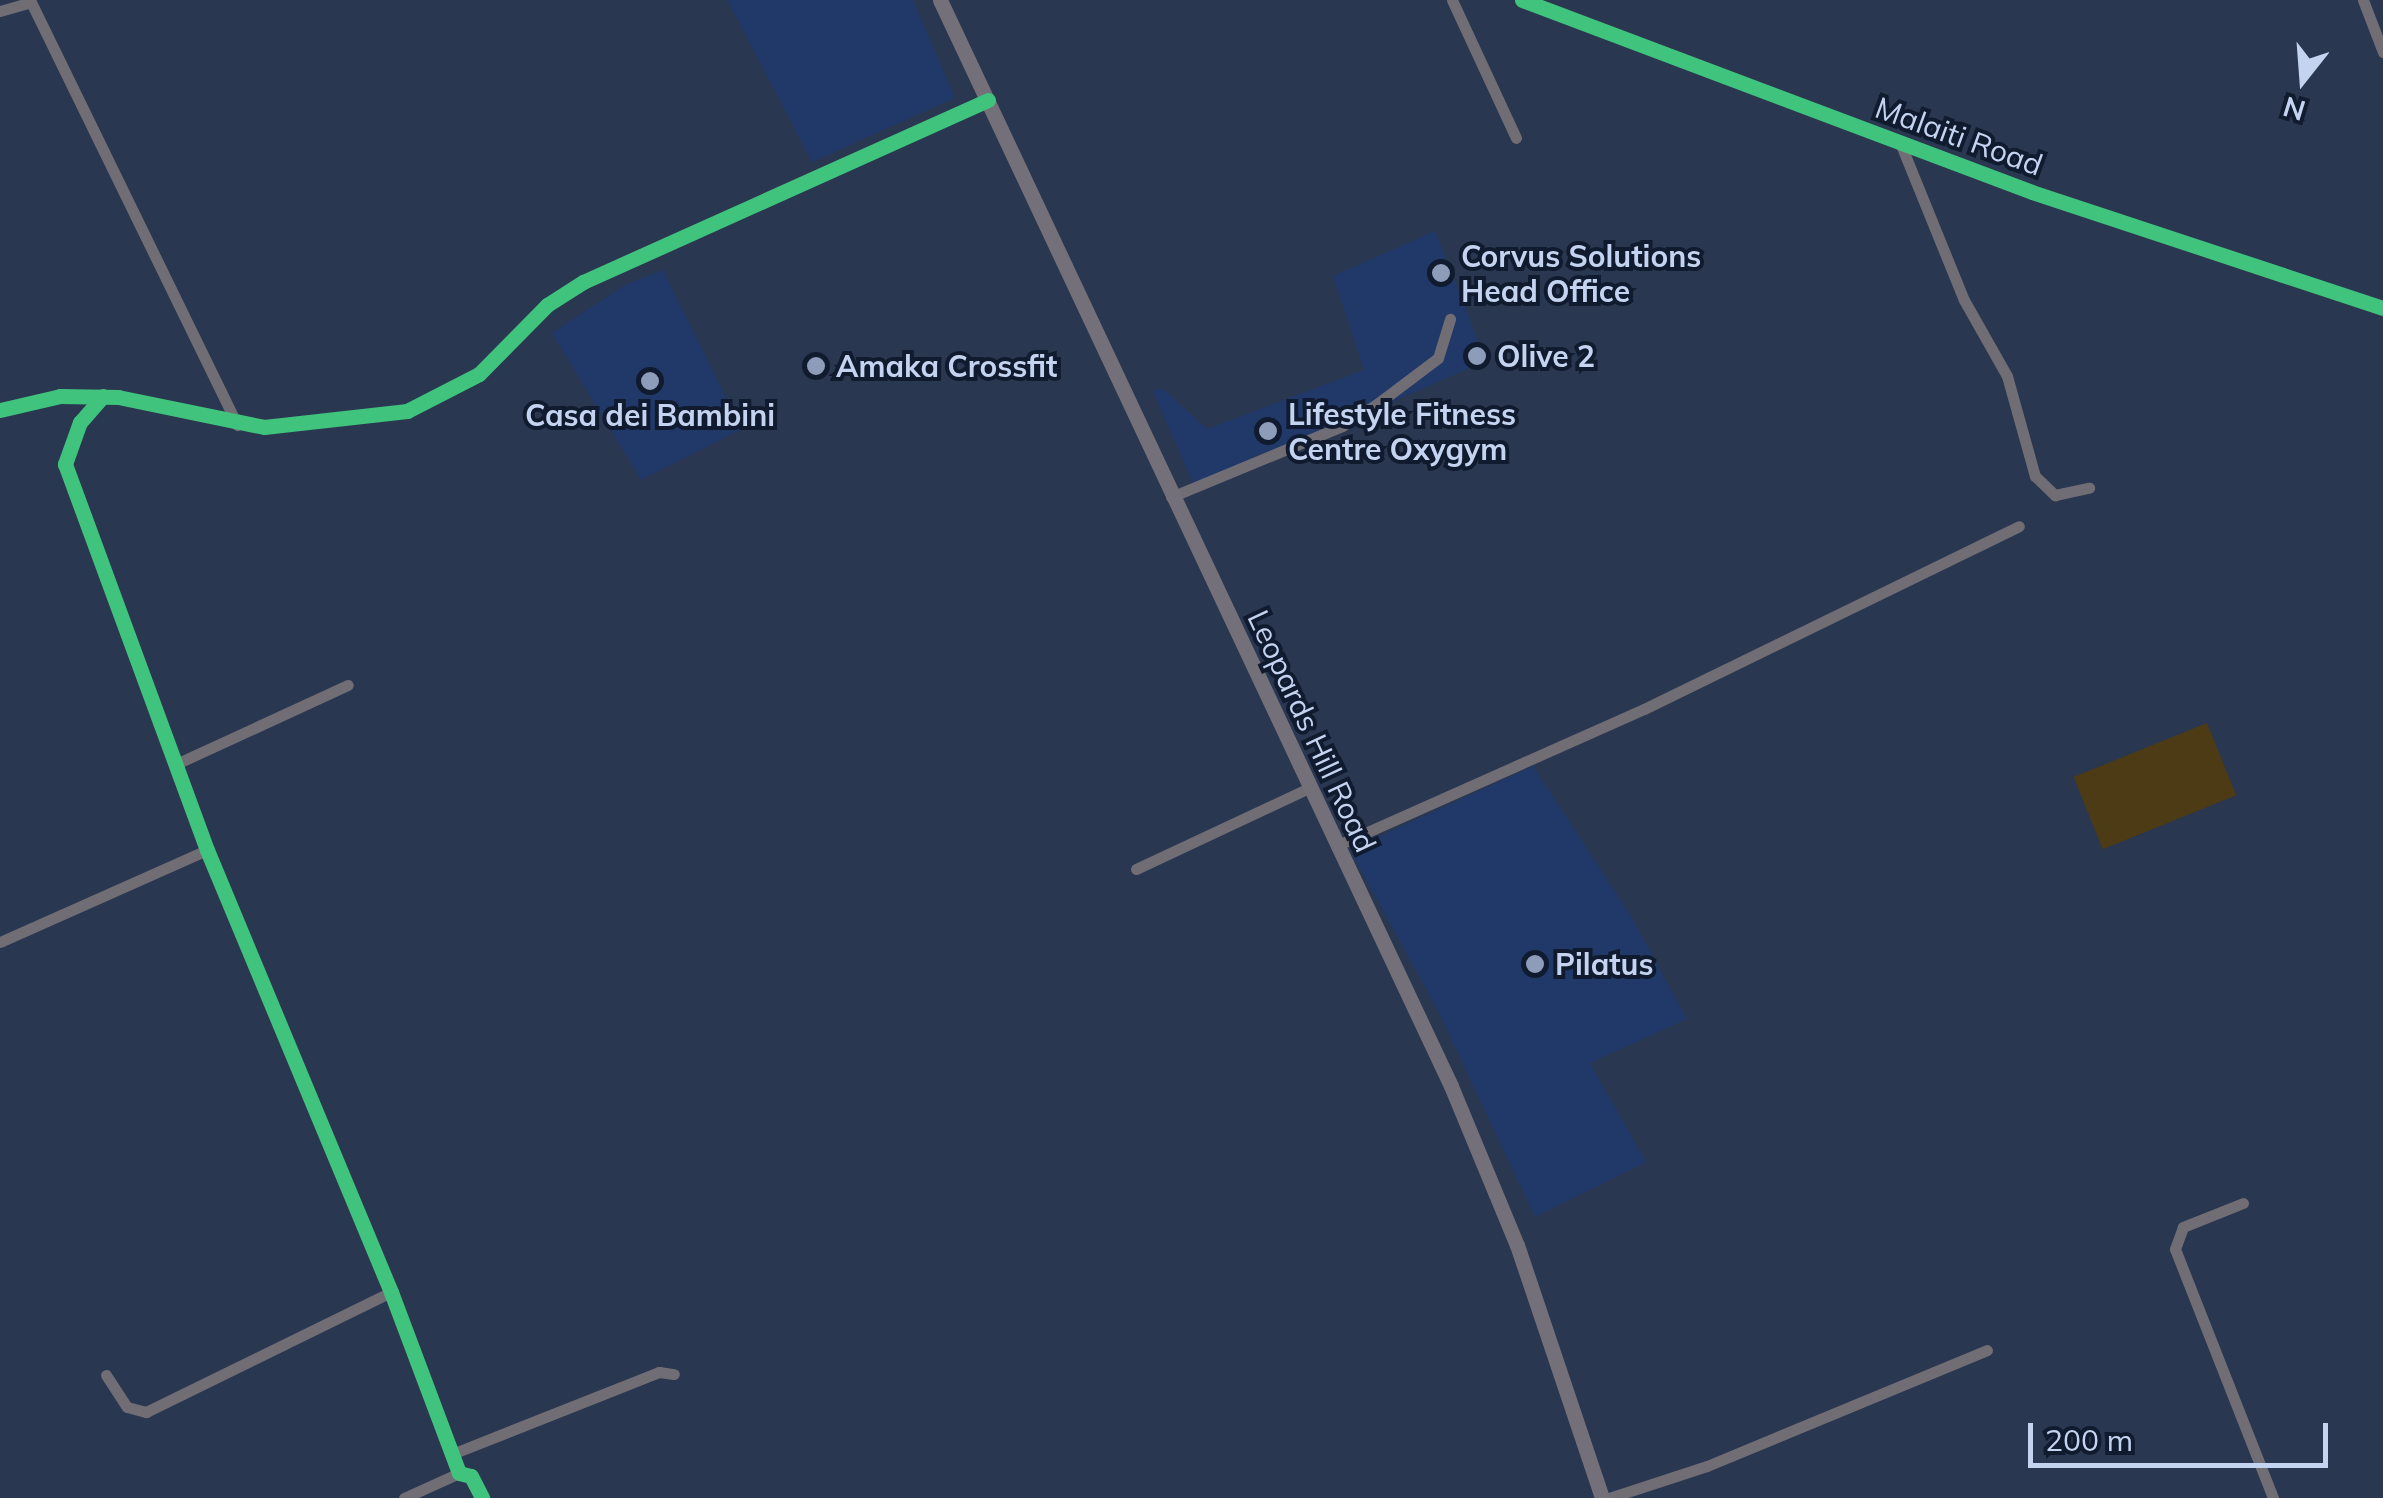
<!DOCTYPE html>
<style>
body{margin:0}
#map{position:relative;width:2383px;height:1498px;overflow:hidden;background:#293750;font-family:Mulish,sans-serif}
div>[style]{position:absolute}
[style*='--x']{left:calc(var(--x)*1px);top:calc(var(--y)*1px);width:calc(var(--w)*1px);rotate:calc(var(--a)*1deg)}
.built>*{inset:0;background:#203969}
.green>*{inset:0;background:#4c3b15;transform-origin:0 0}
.minor>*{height:11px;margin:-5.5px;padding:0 5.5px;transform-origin:5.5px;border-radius:5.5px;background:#716d74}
.secondary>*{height:15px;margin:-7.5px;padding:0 7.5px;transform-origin:7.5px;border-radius:7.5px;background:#747079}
.cycleway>*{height:15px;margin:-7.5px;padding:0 7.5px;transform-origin:7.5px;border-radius:7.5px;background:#40c37c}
.dots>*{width:28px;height:28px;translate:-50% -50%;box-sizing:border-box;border:5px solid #101b30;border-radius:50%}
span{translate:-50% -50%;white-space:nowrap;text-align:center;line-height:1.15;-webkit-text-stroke:8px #101b30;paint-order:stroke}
.street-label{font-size:30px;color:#c3d3f0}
.poi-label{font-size:30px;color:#c3d3f0;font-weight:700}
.left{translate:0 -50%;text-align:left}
.north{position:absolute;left:2253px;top:30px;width:100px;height:100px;-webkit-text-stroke:8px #101b30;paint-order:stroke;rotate:197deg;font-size:28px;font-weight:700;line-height:40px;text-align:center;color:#c3d3f0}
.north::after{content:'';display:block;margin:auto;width:35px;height:45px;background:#c3d3f0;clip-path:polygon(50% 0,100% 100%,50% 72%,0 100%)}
.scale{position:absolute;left:2028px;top:1423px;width:300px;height:45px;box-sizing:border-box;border:5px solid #c3d3f0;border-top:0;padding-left:12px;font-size:30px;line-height:35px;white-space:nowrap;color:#c3d3f0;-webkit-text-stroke:8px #101b30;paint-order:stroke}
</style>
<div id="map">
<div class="built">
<div style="clip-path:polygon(727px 0,913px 0,955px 98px,812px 162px)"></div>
<div style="clip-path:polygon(1435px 231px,1486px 361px,1195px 488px,1153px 391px,1162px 388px,1207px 429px,1364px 370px,1333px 276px)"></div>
<div style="clip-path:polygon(663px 270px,742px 429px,641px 480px,552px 333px,625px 285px)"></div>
<div style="clip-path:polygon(1533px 766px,1631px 916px,1687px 1019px,1590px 1063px,1646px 1162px,1535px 1217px,1439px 1013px,1350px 850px)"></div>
</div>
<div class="green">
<div style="left:2207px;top:723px;width:78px;height:144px;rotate:68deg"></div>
</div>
<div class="minor">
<div style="--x:30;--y:0;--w:473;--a:64"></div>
<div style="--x:1452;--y:0;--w:152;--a:65.1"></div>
<div style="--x:1522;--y:0;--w:545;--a:20.63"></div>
<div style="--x:2032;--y:192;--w:370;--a:18.3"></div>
<div style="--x:2363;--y:0;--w:56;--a:69"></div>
<div style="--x:0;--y:11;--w:32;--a:-16"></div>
<div style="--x:1901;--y:145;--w:167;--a:67.9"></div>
<div style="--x:1964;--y:300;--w:87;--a:60.5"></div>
<div style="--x:2007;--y:376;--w:104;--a:74.4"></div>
<div style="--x:2035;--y:476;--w:28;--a:44"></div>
<div style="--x:2055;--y:495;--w:35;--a:-12"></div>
<div style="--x:103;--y:396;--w:35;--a:131"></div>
<div style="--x:80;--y:422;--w:45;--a:109.7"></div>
<div style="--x:65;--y:464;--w:411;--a:69.8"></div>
<div style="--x:207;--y:850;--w:479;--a:67.4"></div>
<div style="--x:391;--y:1292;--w:193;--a:69.4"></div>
<div style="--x:459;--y:1473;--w:12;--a:14"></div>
<div style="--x:471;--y:1476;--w:25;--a:63"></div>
<div style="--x:0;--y:410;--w:62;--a:-13.1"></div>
<div style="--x:60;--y:396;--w:58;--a:1"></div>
<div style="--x:118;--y:397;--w:149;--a:11.6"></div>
<div style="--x:264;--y:427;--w:144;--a:-6.4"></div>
<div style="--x:407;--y:411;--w:81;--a:-27.2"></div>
<div style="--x:479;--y:374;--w:97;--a:-45.4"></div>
<div style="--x:547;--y:305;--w:43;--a:-32.6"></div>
<div style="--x:583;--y:282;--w:444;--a:-24.2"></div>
<div style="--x:1171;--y:497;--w:185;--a:-22.5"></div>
<div style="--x:1342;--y:426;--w:41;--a:-32.2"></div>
<div style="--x:1377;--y:404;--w:76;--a:-37"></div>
<div style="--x:1438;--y:358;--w:41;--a:-72.9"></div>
<div style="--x:176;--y:764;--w:189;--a:-24.7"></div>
<div style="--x:1336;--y:846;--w:337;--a:-24"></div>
<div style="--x:1644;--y:709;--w:417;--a:-26"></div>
<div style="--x:1136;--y:869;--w:193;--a:-25.1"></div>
<div style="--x:0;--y:942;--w:227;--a:-24"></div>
<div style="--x:2243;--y:1203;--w:65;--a:158.2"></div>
<div style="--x:2183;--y:1227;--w:23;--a:110"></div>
<div style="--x:2175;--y:1249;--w:268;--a:68.5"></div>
<div style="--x:106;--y:1375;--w:38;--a:57"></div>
<div style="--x:127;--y:1407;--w:20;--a:15"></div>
<div style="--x:146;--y:1412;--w:273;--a:-26.1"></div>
<div style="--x:452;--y:1454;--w:223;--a:-21.6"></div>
<div style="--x:659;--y:1372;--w:15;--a:8"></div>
<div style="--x:404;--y:1498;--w:60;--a:-24.4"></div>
<div style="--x:1609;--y:1498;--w:103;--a:-18.1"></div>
<div style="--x:1707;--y:1466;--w:303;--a:-22.5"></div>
</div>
<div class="secondary">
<div style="--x:940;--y:0;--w:1200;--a:64.8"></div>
<div style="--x:1451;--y:1086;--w:172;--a:67.5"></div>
<div style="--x:1517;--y:1245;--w:267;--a:71.4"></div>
</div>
<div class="cycleway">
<div style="--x:1522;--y:0;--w:545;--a:20.63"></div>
<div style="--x:2032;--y:192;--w:370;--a:18.3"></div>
<div style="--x:103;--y:396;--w:35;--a:131"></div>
<div style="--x:80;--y:422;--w:45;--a:109.7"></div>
<div style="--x:65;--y:464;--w:411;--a:69.8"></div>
<div style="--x:207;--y:850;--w:479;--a:67.4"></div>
<div style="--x:391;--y:1292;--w:193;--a:69.4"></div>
<div style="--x:459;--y:1473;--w:12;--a:14"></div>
<div style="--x:471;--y:1476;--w:25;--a:63"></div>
<div style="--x:0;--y:410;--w:62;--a:-13.1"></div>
<div style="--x:60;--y:396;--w:58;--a:1"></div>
<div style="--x:118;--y:397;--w:149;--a:11.6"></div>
<div style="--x:264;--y:427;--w:144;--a:-6.4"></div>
<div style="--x:407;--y:411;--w:81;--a:-27.2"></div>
<div style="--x:479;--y:374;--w:97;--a:-45.4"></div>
<div style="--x:547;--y:305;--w:43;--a:-32.6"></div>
<div style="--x:583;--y:282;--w:444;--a:-24.2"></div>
</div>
<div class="dots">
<div style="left:1441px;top:273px;background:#8d9cb8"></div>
<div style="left:1477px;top:356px;background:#8d9cb8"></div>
<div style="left:816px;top:366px;background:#8d9cb8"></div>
<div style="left:650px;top:381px;background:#8d9cb8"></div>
<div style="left:1268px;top:431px;background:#8d9cb8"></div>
<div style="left:1535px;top:964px;background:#8d9cb8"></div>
</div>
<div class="street-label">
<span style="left:1959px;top:136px;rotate:20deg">Malaiti Road</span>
<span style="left:1312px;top:731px;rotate:65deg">Leopards Hill Road</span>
</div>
<div class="poi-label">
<span class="left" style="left:1461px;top:273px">Corvus Solutions<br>Head Office</span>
<span class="left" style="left:1497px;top:356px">Olive 2</span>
<span class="left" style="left:836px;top:366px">Amaka Crossfit</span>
<span class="left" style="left:1288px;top:431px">Lifestyle Fitness<br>Centre Oxygym</span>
<span style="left:650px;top:415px">Casa dei Bambini</span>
<span class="left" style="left:1555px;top:964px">Pilatus</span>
</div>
<div class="north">N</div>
<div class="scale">200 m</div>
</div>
